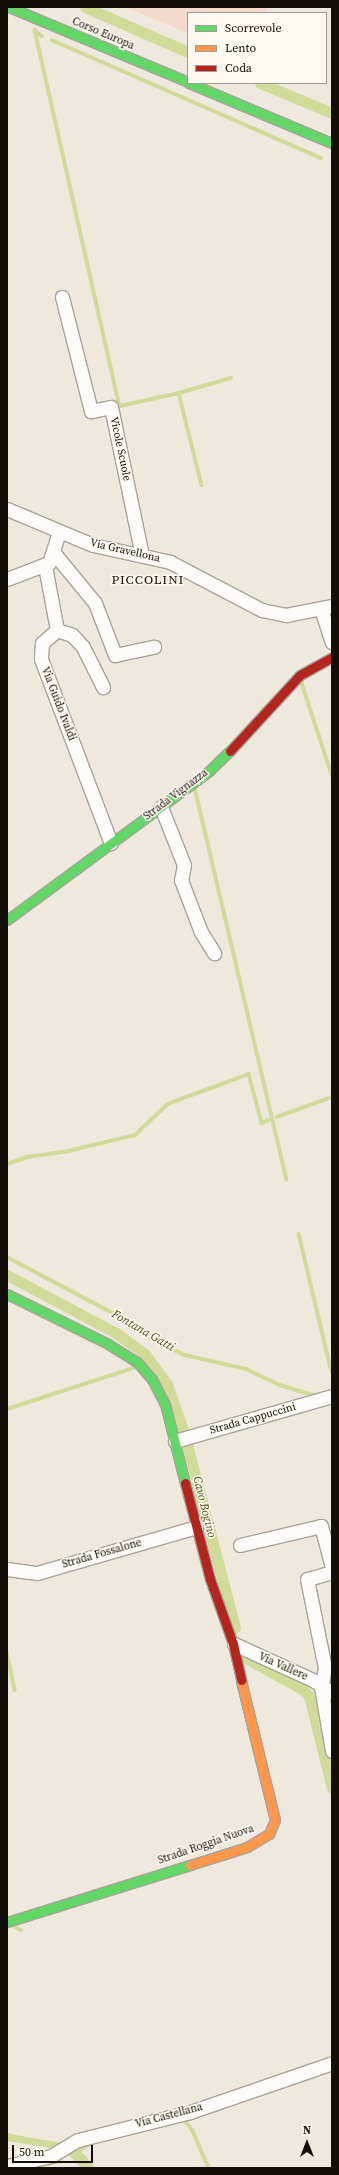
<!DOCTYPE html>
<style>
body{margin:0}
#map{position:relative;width:339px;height:2175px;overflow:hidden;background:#efe8dc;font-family:"Source Serif 4",serif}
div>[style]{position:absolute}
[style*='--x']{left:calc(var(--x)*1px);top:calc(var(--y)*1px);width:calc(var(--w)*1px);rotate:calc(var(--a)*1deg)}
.green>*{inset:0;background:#f4daca}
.water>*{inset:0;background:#d0db99}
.stream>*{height:3.5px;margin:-1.75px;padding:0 1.75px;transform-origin:1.75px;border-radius:1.75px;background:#d0db99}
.canal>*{height:11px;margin:-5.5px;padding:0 5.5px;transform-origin:5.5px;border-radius:5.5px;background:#d0db99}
.roads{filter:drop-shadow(1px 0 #a8a399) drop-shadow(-1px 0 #a8a399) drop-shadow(0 1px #a8a399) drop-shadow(0 -1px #a8a399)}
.street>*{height:13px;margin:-6.5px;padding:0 6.5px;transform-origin:6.5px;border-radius:6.5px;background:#fdfcfa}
.fast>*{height:9px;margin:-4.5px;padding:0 4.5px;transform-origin:4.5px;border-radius:4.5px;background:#63d668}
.slow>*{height:9px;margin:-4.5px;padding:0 4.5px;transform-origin:4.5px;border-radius:4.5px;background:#ff974d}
.jam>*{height:9px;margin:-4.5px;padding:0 4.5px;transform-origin:4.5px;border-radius:4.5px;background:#b3261e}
span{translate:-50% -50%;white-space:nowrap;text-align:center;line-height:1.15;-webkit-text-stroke:3px #fef9f0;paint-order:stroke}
.street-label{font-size:11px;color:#130e07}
.water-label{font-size:12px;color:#45500e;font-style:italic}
.quarter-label{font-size:13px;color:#130e07;letter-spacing:1px}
.frame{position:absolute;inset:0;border:8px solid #130e07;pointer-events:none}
.legend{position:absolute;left:187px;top:12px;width:140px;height:72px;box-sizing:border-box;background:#fef9f0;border:1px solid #a09b93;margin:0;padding:5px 7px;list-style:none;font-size:12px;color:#130e07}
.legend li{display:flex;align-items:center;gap:8px;height:20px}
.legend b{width:20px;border:1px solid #a09b93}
.north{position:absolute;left:287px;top:2123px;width:40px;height:40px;-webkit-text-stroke:3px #fef9f0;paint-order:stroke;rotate:0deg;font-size:11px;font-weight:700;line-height:16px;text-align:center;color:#130e07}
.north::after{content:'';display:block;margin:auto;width:14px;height:18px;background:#130e07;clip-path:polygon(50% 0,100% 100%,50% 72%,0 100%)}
.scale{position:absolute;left:12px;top:2145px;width:81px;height:18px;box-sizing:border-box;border:2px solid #130e07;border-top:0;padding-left:5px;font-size:12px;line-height:14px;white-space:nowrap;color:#130e07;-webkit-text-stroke:3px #fef9f0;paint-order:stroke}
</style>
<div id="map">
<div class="green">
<div style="clip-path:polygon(125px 7px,265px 7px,267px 13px,188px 13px,188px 33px)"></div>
</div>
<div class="water">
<div style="clip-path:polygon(7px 2133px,32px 2138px,64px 2143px,57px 2149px,7px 2141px)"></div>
<div style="clip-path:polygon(78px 2150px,86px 2156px,94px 2168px,81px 2168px,72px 2156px)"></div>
</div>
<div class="stream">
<div style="--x:35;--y:30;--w:385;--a:77.3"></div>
<div style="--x:120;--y:406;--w:60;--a:-12.4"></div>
<div style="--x:179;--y:393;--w:95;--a:76"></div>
<div style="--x:35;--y:30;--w:9;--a:41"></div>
<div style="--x:52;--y:40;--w:294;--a:23.7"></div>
<div style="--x:179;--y:393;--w:54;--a:-16.1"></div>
<div style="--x:302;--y:683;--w:97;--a:71.9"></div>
<div style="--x:195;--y:788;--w:402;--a:76.8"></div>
<div style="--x:277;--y:1117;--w:59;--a:-20"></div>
<div style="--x:7;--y:1164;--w:21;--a:-19"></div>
<div style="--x:27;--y:1157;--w:37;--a:-8"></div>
<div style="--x:64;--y:1152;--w:73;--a:-13.5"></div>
<div style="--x:135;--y:1135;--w:45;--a:-43.2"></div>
<div style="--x:168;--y:1104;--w:86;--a:-20.3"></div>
<div style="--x:249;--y:1074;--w:51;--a:75.1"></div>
<div style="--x:262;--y:1123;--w:10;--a:-24"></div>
<div style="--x:299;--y:1234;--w:142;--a:76.6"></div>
<div style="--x:7;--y:1257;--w:135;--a:27.9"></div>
<div style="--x:126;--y:1320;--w:34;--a:36"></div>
<div style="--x:154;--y:1340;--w:34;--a:26"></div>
<div style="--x:185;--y:1355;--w:63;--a:12.9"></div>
<div style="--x:246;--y:1369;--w:38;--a:25"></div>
<div style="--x:280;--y:1385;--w:37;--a:17"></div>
<div style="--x:7;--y:1409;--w:133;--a:-17.9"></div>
<div style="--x:7;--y:1652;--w:39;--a:78"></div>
<div style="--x:14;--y:1926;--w:8;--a:30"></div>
<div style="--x:182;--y:2121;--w:3;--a:-18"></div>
<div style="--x:185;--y:2120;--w:14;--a:54"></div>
<div style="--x:193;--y:2131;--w:40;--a:66.6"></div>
<div style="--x:71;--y:2155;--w:26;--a:-29"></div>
<div style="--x:38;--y:2166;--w:23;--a:-13"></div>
</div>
<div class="canal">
<div style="--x:85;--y:7;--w:112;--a:23.6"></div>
<div style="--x:260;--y:83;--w:78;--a:22.6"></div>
<div style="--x:7;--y:1275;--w:123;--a:28"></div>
<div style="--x:116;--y:1333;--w:36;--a:36"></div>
<div style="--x:145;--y:1354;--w:37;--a:54"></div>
<div style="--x:167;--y:1384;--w:52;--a:70.9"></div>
<div style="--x:184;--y:1433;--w:201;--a:75.3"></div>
<div style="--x:239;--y:1644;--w:8;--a:76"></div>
<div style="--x:241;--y:1652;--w:8;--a:50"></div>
<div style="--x:246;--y:1658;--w:64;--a:29"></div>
<div style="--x:302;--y:1689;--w:10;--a:45"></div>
<div style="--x:309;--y:1696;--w:95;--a:76"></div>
<div style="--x:59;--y:2147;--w:13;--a:13"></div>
<div style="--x:72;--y:2150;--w:24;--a:48"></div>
</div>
<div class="roads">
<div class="street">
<div style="--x:62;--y:297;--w:118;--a:75.7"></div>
<div style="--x:91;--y:411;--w:20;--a:-11"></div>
<div style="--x:111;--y:407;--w:152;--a:78.2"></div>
<div style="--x:7;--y:509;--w:93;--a:22.7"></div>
<div style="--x:93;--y:545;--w:79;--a:12.4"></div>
<div style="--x:170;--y:562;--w:104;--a:27.6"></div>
<div style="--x:262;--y:610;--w:25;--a:12"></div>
<div style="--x:286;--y:615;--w:47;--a:-11.1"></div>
<div style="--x:53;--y:552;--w:66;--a:50.5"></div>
<div style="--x:95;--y:603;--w:56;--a:69"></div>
<div style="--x:115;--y:655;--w:40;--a:-12"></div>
<div style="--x:45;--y:566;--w:65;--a:79.4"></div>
<div style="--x:57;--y:630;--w:20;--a:139"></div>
<div style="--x:42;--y:643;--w:16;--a:94"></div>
<div style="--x:41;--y:659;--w:197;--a:69.2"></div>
<div style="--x:7;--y:579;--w:45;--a:-20.9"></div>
<div style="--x:49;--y:563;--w:33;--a:-72"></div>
<div style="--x:321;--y:609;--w:35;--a:72"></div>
<div style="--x:57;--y:630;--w:16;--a:18"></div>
<div style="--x:72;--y:635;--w:16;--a:47"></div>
<div style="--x:83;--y:647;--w:45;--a:63.4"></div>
<div style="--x:161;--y:807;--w:62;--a:68.4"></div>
<div style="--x:184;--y:865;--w:15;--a:101"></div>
<div style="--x:181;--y:880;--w:56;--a:69"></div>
<div style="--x:201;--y:932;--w:25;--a:58"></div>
<div style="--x:175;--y:1441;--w:163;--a:-16"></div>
<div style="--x:240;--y:1545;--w:83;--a:-13.2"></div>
<div style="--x:321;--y:1526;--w:42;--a:75"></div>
<div style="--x:7;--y:1569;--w:30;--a:8"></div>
<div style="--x:37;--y:1573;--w:166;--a:-16.1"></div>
<div style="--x:332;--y:1572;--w:26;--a:164"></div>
<div style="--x:307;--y:1579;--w:91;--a:78.6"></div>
<div style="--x:325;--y:1668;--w:19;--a:102"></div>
<div style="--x:321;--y:1687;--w:65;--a:80.2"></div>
<div style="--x:234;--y:1644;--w:87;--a:24.5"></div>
<div style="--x:313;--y:1680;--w:23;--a:34"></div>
<div style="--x:7;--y:2166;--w:45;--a:-12.8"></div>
<div style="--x:51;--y:2156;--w:31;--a:-31"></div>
<div style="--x:78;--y:2140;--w:115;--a:-14"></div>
<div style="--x:190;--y:2112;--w:150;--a:-19"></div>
</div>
<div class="fast">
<div style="--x:9;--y:7;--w:194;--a:22.7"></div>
<div style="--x:189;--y:83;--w:155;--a:22.8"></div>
<div style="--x:7;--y:920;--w:251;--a:-36.4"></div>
<div style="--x:209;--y:771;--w:29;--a:-44"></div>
<div style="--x:7;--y:1294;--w:113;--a:26.3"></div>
<div style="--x:108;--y:1344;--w:34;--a:32"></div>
<div style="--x:137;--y:1362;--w:23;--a:49"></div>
<div style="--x:152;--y:1379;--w:28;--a:63"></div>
<div style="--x:165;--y:1404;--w:81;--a:75.8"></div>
<div style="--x:7;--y:1922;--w:192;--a:-17.3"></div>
</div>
<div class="slow">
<div style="--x:190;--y:1865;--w:60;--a:-17.5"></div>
<div style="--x:247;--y:1847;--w:26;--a:-31"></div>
<div style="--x:269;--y:1834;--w:15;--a:-67"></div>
<div style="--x:275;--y:1820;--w:144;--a:-103.7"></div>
</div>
<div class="jam">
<div style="--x:230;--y:751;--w:103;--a:-47.4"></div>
<div style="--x:300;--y:675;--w:37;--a:-29"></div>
<div style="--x:185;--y:1483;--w:99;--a:75.4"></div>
<div style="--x:210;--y:1579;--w:69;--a:70.5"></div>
<div style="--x:233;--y:1644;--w:37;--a:77"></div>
</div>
</div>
<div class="street-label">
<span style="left:103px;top:34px;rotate:23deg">Corso Europa</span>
<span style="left:120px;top:449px;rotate:78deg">Vicole Scuole</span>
<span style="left:125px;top:551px;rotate:13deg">Via Gravellona</span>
<span style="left:58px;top:704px;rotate:69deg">Via Guido Ivaldi</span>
<span style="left:176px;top:795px;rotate:-37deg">Strada Vignazza</span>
<span style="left:253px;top:1419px;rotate:-16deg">Strada Cappuccini</span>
<span style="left:102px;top:1554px;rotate:-16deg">Strada Fossalone</span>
<span style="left:283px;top:1667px;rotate:24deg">Via Vallere</span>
<span style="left:206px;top:1845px;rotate:-19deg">Strada Roggia Nuova</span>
<span style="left:169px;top:2116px;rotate:-15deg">Via Castellana</span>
</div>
<div class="water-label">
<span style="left:143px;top:1331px;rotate:30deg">Fontana Gatti</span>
<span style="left:204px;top:1507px;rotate:76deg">Cavo Bogino</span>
</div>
<div class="quarter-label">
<span style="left:148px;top:580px">PICCOLINI</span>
</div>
<div class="frame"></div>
<ul class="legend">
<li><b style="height:5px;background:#63d668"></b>Scorrevole</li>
<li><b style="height:5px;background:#ff974d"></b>Lento</li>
<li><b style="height:5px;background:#b3261e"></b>Coda</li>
</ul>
<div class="north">N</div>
<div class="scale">50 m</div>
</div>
